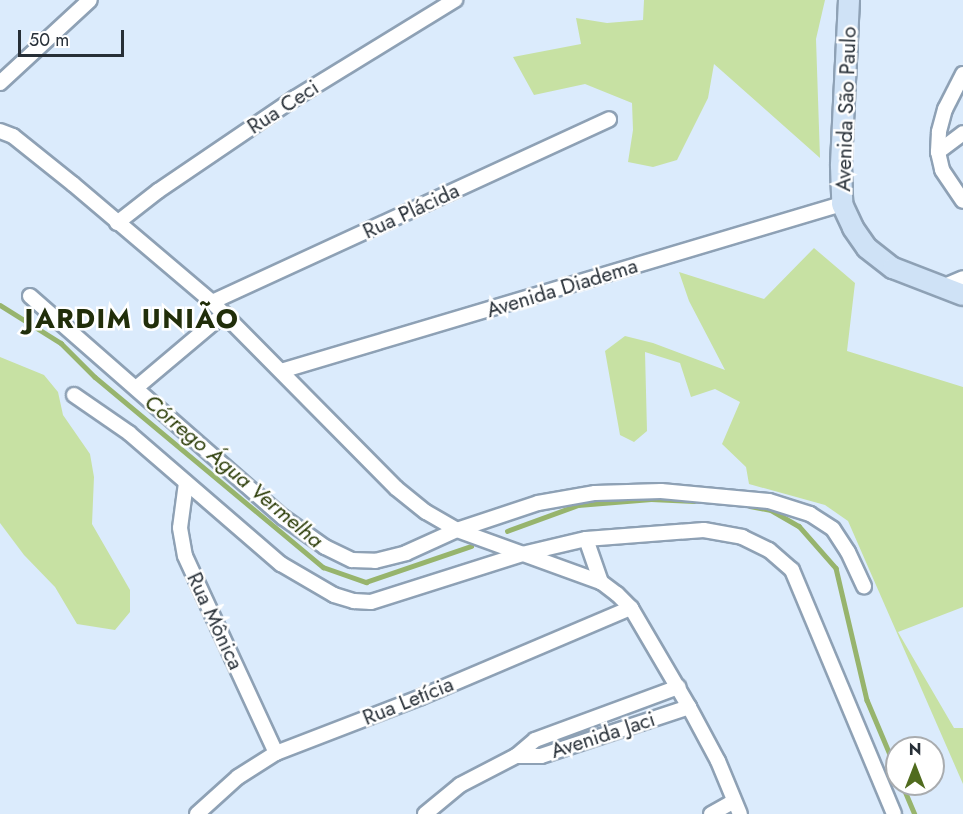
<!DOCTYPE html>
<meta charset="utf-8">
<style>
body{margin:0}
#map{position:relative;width:963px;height:814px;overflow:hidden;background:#dbebfc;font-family:Jost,sans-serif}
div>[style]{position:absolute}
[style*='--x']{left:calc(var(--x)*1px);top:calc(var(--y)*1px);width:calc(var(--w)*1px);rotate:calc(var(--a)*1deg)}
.green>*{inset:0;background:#c7e1a3}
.stream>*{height:4.5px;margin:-2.25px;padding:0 2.25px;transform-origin:2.25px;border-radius:2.25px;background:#97b46d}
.roads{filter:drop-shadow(2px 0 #8ea1b5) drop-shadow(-2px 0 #8ea1b5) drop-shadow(0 2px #8ea1b5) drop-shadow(0 -2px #8ea1b5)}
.minor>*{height:14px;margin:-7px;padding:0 7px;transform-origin:7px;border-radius:7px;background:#fff}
.secondary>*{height:20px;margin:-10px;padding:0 10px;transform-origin:10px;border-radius:10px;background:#cfe2f6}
span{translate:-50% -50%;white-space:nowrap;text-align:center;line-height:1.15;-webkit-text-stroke:5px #fff;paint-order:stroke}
.street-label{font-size:21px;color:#272f37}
.water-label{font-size:22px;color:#293a04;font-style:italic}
.district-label{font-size:27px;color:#212e0a;font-weight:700;letter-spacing:1.5px}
.north{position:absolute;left:885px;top:736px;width:60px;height:60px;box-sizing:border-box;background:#fff;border:2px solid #a9acaf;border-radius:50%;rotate:0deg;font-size:16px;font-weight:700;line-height:24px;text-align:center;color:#272f37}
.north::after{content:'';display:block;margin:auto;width:21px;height:27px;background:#506b1e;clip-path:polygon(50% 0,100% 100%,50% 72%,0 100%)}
.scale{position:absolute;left:18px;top:30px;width:106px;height:27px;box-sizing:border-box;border:3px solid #272f37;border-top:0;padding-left:8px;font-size:18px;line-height:21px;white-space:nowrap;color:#272f37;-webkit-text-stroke:4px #fff;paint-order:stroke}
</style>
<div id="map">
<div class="green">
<div style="clip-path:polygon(644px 0,825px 0,816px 39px,820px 158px,714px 64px,708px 98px,677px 160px,653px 167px,628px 162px,633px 130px,632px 103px,585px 84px,534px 95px,513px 57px,581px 44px,576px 18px,607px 23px,643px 20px)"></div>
<div style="clip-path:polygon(814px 248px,855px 283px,847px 351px,963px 387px,963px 607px,898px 632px,954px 728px,963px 728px,963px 784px,848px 521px,825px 505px,749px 484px,746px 467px,722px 444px,740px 402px,715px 389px,691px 397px,680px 363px,645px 352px,647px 431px,634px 442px,620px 435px,605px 351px,625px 336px,653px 343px,725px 370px,689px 301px,679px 272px,764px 299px)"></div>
<div style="clip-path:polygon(0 357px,44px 375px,58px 392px,63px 415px,90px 454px,94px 477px,92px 524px,130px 590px,130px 612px,115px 630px,77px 624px,55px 587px,24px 555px,0 523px)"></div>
</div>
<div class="stream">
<div style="--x:0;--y:305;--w:72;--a:31.9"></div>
<div style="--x:61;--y:343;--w:48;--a:45"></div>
<div style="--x:95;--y:377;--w:297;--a:39.8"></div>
<div style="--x:323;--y:567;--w:46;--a:19.2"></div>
<div style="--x:366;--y:582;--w:111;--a:-18.9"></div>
<div style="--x:750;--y:506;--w:21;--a:11"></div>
<div style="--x:771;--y:510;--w:32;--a:30"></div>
<div style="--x:799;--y:526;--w:56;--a:48.6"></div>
<div style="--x:836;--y:568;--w:136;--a:76.8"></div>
<div style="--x:867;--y:700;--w:77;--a:67.1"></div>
<div style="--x:507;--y:531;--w:76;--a:-20.1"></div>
<div style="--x:578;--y:505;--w:73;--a:-4.7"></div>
<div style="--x:651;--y:499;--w:43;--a:2.7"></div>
<div style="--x:902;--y:784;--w:33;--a:67"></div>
</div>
<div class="roads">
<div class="minor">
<div style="--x:963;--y:74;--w:39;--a:117"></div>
<div style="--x:945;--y:109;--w:24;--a:105"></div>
<div style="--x:939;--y:132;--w:20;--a:93"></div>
<div style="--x:938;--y:152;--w:18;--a:77"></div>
<div style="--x:942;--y:170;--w:37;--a:56"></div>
<div style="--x:0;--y:83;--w:122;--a:-42.7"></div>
<div style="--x:0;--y:131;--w:14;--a:21"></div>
<div style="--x:13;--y:136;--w:77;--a:38.7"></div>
<div style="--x:73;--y:184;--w:182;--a:40.3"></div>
<div style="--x:212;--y:302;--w:262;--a:45.3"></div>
<div style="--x:396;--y:488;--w:38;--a:39"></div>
<div style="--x:426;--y:512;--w:36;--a:30"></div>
<div style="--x:457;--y:530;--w:153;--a:19.9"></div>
<div style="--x:601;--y:582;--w:20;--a:37"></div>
<div style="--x:617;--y:594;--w:20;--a:45"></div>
<div style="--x:631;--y:608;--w:115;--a:59.6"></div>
<div style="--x:689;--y:707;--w:61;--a:61.8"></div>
<div style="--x:718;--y:761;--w:57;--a:67.5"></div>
<div style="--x:938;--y:152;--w:31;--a:-37"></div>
<div style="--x:117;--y:223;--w:52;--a:-38"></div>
<div style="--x:158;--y:191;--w:166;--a:-34.2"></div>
<div style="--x:295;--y:98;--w:188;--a:-31.5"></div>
<div style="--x:940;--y:288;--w:25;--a:-23"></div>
<div style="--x:30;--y:296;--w:337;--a:41.2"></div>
<div style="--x:284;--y:518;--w:50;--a:35.3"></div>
<div style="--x:325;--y:547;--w:30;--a:26"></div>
<div style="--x:352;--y:560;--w:23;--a:2"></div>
<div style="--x:375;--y:561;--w:32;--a:-14"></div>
<div style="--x:406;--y:553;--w:56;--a:-24.3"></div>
<div style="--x:457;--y:530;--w:85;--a:-18.4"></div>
<div style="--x:538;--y:503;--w:58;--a:-10"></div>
<div style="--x:595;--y:493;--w:66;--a:-1.7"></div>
<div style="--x:661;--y:491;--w:108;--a:5.3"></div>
<div style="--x:769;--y:501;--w:43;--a:17.6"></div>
<div style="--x:810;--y:514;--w:27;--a:33"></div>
<div style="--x:833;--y:529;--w:27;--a:57"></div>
<div style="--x:848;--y:552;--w:38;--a:65"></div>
<div style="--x:212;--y:302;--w:437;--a:-24.7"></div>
<div style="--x:281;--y:371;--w:585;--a:-16.58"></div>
<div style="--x:136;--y:388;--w:115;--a:-40.1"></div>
<div style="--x:74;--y:395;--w:67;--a:34.6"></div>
<div style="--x:129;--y:433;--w:201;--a:40.8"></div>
<div style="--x:281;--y:564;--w:61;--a:30.3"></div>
<div style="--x:334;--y:595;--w:21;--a:17"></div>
<div style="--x:354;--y:601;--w:17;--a:3"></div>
<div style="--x:371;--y:602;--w:158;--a:-17.6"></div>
<div style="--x:522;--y:554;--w:66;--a:-13.2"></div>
<div style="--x:586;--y:539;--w:118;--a:-4.4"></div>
<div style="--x:704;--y:530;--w:39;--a:10"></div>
<div style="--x:742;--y:537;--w:30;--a:26"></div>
<div style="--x:769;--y:550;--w:30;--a:41"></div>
<div style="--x:792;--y:570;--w:264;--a:67.3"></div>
<div style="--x:186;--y:483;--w:45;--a:97.6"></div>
<div style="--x:180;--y:528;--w:28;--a:80"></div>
<div style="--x:185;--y:556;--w:217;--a:65.2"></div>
<div style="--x:586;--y:539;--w:46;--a:70.8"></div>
<div style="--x:516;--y:756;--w:25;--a:0"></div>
<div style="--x:541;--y:756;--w:156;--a:-18.3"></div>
<div style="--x:197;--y:814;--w:55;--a:-42.1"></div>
<div style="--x:238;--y:777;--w:45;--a:-32.3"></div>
<div style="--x:276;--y:753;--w:155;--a:-21.1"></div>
<div style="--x:421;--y:697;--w:228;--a:-23"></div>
<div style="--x:425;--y:814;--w:45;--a:-39.6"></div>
<div style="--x:460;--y:785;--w:63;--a:-27.4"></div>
<div style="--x:516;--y:756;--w:25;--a:-40"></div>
<div style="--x:535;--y:740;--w:153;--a:-20.3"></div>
<div style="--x:711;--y:814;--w:25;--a:-29"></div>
</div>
<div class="secondary">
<div style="--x:849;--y:0;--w:166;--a:92.8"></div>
<div style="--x:841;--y:166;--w:38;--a:88"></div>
<div style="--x:842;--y:204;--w:26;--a:65"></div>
<div style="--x:853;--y:228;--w:24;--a:55"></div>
<div style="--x:867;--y:248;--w:33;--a:38"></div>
<div style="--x:893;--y:268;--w:75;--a:21.1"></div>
</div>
</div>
<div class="street-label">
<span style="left:283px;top:107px;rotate:-33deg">Rua Ceci</span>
<span style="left:846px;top:109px;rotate:-88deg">Avenida São Paulo</span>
<span style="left:411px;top:211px;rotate:-25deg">Rua Plácida</span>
<span style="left:562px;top:288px;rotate:-17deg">Avenida Diadema</span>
<span style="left:215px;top:621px;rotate:65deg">Rua Mônica</span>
<span style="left:408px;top:701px;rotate:-22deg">Rua Letícia</span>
<span style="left:603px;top:735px;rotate:-18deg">Avenida Jaci</span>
</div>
<div class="water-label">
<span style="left:234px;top:471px;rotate:40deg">Córrego Água Vermelha</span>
</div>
<div class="district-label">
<span style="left:132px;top:319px">JARDIM UNIÃO</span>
</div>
<div class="north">N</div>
<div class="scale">50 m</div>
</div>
